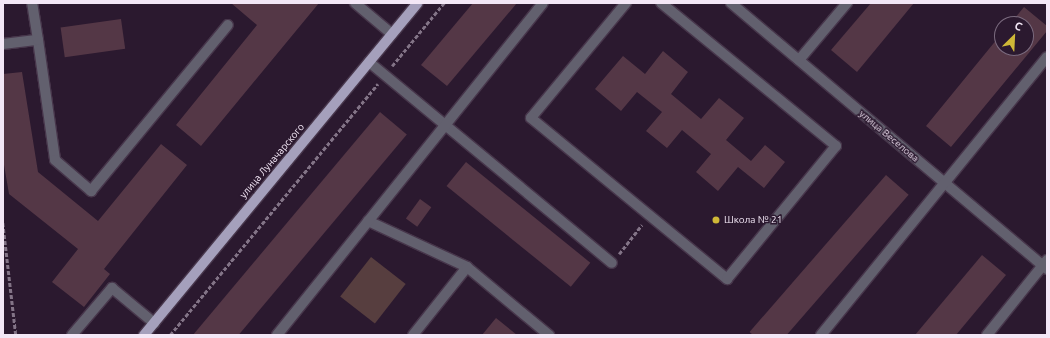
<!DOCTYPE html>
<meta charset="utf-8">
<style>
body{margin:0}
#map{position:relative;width:1050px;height:338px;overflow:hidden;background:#2b192f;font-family:Ubuntu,sans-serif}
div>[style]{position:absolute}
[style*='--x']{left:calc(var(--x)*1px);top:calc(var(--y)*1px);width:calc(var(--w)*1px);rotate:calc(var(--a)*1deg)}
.green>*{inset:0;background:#573e3f;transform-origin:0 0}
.building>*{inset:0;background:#543746;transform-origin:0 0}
.path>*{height:2.5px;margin-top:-1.25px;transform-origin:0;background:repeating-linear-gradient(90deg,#837487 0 4px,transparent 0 6px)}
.roads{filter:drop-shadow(1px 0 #47364b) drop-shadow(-1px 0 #47364b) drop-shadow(0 1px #47364b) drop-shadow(0 -1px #47364b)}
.minor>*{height:10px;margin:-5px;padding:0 5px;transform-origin:5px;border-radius:5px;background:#62606e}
.major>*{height:10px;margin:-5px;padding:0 5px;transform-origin:5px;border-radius:5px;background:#a5a0bc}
.dots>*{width:11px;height:11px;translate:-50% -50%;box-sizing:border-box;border:2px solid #2b192f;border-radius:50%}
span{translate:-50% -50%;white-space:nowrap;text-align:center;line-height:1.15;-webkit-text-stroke:3px #2b192f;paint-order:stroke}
.street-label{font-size:10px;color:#f3e7f6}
.poi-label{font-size:10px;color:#f3e7f6}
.left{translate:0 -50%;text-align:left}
.frame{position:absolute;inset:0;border:4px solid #f3e7f6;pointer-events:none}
.north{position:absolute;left:994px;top:16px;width:40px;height:40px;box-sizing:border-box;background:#2b192f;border:1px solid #7b6b7f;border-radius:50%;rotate:24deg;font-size:11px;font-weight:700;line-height:16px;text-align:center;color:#f3e7f6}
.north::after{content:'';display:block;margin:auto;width:14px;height:18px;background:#cfb837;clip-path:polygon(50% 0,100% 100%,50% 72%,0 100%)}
</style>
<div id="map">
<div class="green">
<div style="left:371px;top:257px;width:44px;height:50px;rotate:38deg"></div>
</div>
<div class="building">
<div style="clip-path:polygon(231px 3px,319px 3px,201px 146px,176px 125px,257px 25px)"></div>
<div style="clip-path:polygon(473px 3px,517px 3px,447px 86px,421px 65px)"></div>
<div style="clip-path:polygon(871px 3px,914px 3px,857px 72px,831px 50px)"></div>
<div style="clip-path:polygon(1024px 7px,1047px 26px,1047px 31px,951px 147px,926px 126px,1002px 33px,1002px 48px,1026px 48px,1026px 24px,1010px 24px)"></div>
<div style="left:121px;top:19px;width:30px;height:61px;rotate:82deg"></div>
<div style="clip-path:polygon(663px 51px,688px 72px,671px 94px,701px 119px,719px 98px,744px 118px,726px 140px,751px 161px,765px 145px,785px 162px,764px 188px,738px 167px,718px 191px,696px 172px,711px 154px,682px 130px,667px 148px,646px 131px,662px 112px,637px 92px,621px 111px,595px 89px,623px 56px,645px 74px)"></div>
<div style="clip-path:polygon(22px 72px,38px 172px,98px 221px,161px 144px,187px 165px,104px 269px,110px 274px,84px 307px,52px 282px,78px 249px,9px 194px,3px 159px,3px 74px)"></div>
<div style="left:380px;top:112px;width:35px;height:290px;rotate:40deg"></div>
<div style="left:466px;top:162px;width:160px;height:31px;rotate:39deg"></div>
<div style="left:886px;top:175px;width:30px;height:208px;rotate:41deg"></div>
<div style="left:420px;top:199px;width:14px;height:24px;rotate:36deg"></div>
<div style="clip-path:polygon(982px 255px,1006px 275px,956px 335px,915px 335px)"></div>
<div style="clip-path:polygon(496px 318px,517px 335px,482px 335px)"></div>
</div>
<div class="path">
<div style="--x:392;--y:66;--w:82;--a:-50.5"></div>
<div style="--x:3;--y:223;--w:113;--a:83.4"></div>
<div style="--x:619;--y:254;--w:37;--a:-52"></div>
<div style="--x:170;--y:335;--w:326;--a:-50.4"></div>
</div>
<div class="roads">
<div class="minor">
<div style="--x:355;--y:3;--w:48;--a:40"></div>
<div style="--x:626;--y:3;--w:149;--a:129.6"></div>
<div style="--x:531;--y:118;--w:254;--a:39.4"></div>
<div style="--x:727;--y:279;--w:172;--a:-50.7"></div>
<div style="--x:836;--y:146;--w:226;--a:-140.7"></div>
<div style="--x:731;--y:3;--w:413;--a:40.1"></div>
<div style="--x:38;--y:40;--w:121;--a:81.9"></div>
<div style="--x:55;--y:160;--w:48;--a:40.7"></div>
<div style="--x:91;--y:191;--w:215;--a:-50.5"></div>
<div style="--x:3;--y:44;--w:35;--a:-7"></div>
<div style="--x:38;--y:40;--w:37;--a:-99"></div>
<div style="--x:799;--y:60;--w:75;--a:-49.9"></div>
<div style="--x:369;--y:62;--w:315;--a:39.6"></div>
<div style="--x:368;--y:221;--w:109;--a:24.9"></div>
<div style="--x:72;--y:335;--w:62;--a:-49.6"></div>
<div style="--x:112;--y:288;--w:55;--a:39.8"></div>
<div style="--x:277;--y:335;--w:425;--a:-51.3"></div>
<div style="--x:413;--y:335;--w:87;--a:-51.5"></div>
<div style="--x:467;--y:267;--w:107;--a:39.7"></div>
<div style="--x:821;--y:335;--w:358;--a:-50.9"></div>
<div style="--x:987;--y:335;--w:96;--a:-51.3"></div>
</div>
<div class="major">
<div style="--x:144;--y:335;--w:430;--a:-50.5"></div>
</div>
</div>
<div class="dots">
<div style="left:716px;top:220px;background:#cfb837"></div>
</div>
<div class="street-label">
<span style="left:889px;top:136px;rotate:40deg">улица Веселова</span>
<span style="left:272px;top:161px;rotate:-50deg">улица Луначарского</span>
</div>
<div class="poi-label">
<span class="left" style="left:724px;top:220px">Школа № 21</span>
</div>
<div class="frame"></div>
<div class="north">С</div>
</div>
